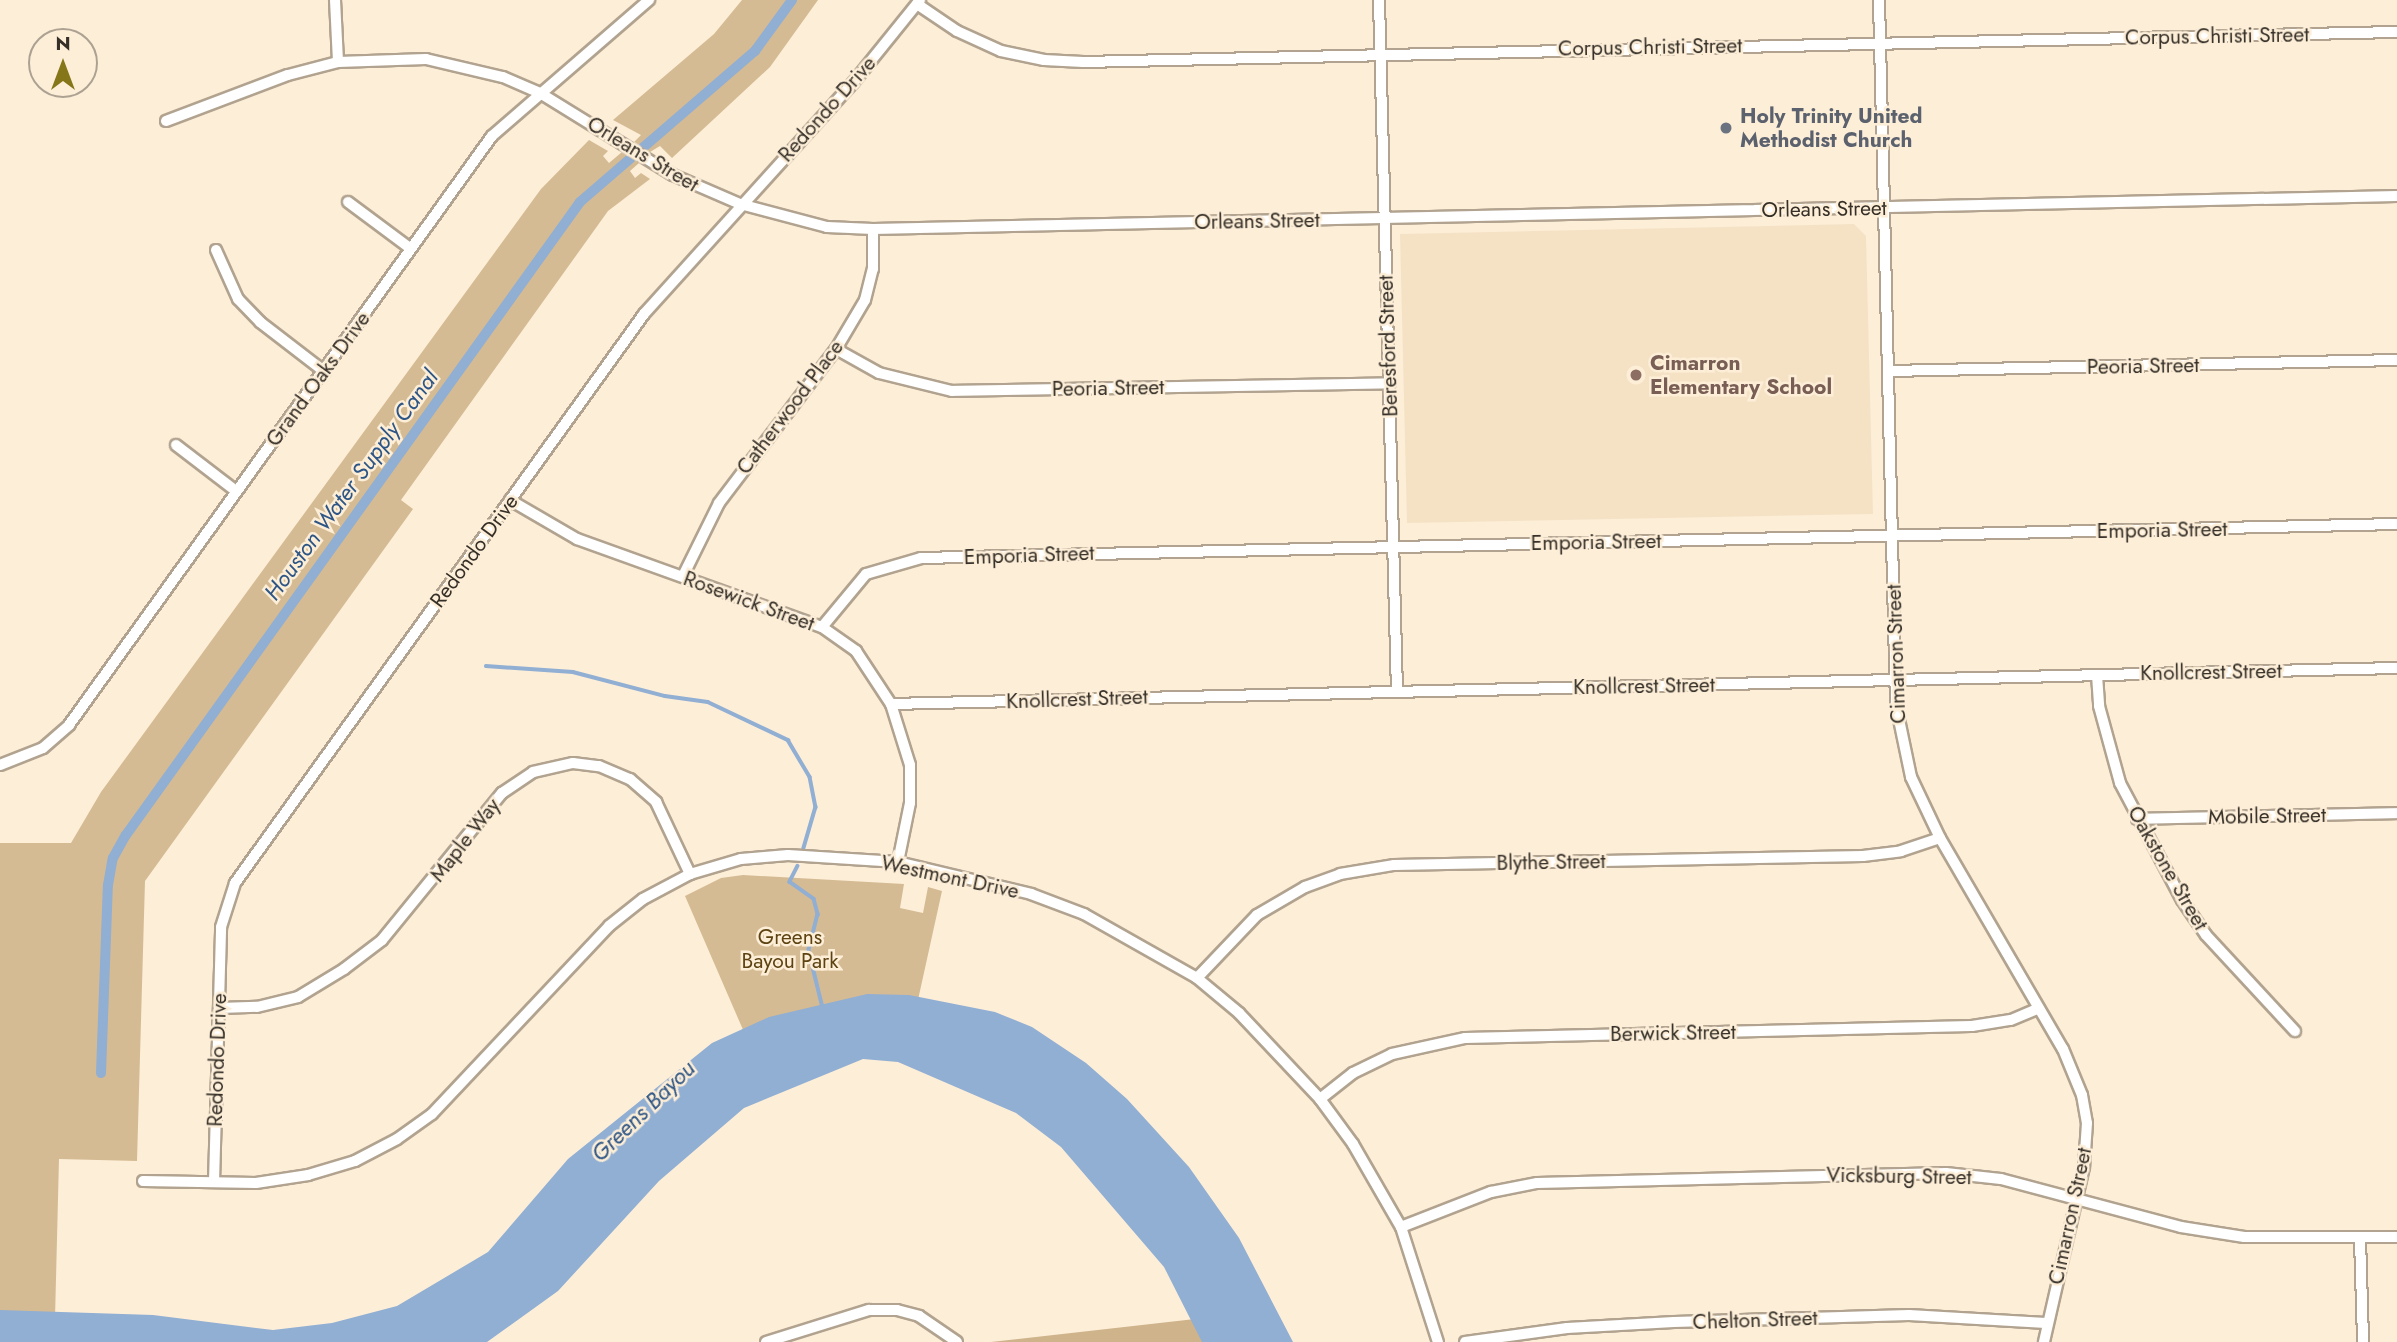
<!DOCTYPE html>
<style>
body{margin:0}
#map{position:relative;width:2397px;height:1342px;overflow:hidden;background:#fdeed8;font-family:Jost,sans-serif}
div>[style]{position:absolute}
[style*='--x']{left:calc(var(--x)*1px);top:calc(var(--y)*1px);width:calc(var(--w)*1px);rotate:calc(var(--a)*1deg)}
.built>*{inset:0;background:#f5e2c5}
.green>*{inset:0;background:#d5bb93}
.forest>*{inset:0;background:#ceb38b}
.water>*{inset:0;background:#91aed3}
.stream>*{height:3.5px;margin:-1.75px;padding:0 1.75px;transform-origin:1.75px;border-radius:1.75px;background:#91aed3}
.canal>*{height:10px;margin:-5px;padding:0 5px;transform-origin:5px;border-radius:5px;background:#91aed3}
.roads{filter:drop-shadow(2px 0 #b1a38f) drop-shadow(-2px 0 #b1a38f) drop-shadow(0 2px #b1a38f) drop-shadow(0 -2px #b1a38f)}
.minor>*{height:10px;margin:-5px;padding:0 5px;transform-origin:5px;border-radius:5px;background:#fff}
.dots>*{width:19px;height:19px;translate:-50% -50%;box-sizing:border-box;border:4px solid #fdeed8;border-radius:50%}
span{translate:-50% -50%;white-space:nowrap;text-align:center;line-height:1.15;-webkit-text-stroke:5px #fdeed8;paint-order:stroke}
.street-label{font-size:21px;color:#352f27}
.worship-label{font-size:21px;color:#5b616d;font-weight:700}
.left{translate:0 -50%;text-align:left}
.education-label{font-size:21px;color:#785e54;font-weight:700}
.park-label{font-size:21px;color:#5e4312}
.water-label{font-size:23px;color:#2d5585;font-style:italic}
.north{position:absolute;left:28px;top:28px;width:70px;height:70px;box-sizing:border-box;background:#fdeed8;border:2px solid #ada291;border-radius:50%;rotate:0deg;font-size:19px;font-weight:700;line-height:28px;text-align:center;color:#352f27}
.north::after{content:'';display:block;margin:auto;width:24px;height:32px;background:#86761a;clip-path:polygon(50% 0,100% 100%,50% 72%,0 100%)}
</style>
<div id="map">
<div class="built">
<div style="clip-path:polygon(1854px 224px,1866px 236px,1873px 514px,1407px 523px,1400px 234px)"></div>
</div>
<div class="green">
<div style="clip-path:polygon(742px 0,818px 0,770px 67px,672px 158px,660px 146px,650px 152px,634px 142px,641px 135px,613px 120px,714px 34px)"></div>
<div style="clip-path:polygon(589px 140px,608px 151px,603px 156px,609px 163px,622px 152px,639px 163px,630px 171px,635px 178px,641px 173px,650px 179px,608px 211px,401px 500px,413px 509px,145px 881px,137px 1161px,59px 1159px,55px 1319px,0 1316px,0 843px,71px 843px,101px 792px,541px 189px)"></div>
<div style="clip-path:polygon(743px 875px,904px 884px,900px 908px,923px 913px,928px 887px,942px 891px,916px 1009px,747px 1039px,685px 896px,721px 878px)"></div>
</div>
<div class="forest">
<div style="clip-path:polygon(1195px 1319px,1204px 1342px,991px 1342px)"></div>
</div>
<div class="water">
<div style="clip-path:polygon(867px 994px,909px 995px,995px 1012px,1032px 1027px,1086px 1063px,1127px 1099px,1189px 1167px,1239px 1238px,1293px 1342px,1202px 1342px,1164px 1267px,1061px 1147px,1016px 1113px,898px 1062px,863px 1059px,744px 1108px,659px 1181px,558px 1291px,487px 1342px,0 1342px,0 1310px,153px 1315px,273px 1330px,332px 1323px,397px 1306px,488px 1252px,568px 1159px,712px 1043px,769px 1017px)"></div>
</div>
<div class="stream">
<div style="--x:486;--y:666;--w:87;--a:3.9"></div>
<div style="--x:573;--y:672;--w:95;--a:14.6"></div>
<div style="--x:665;--y:696;--w:43;--a:7.9"></div>
<div style="--x:708;--y:702;--w:89;--a:25.4"></div>
<div style="--x:788;--y:740;--w:43;--a:59.3"></div>
<div style="--x:810;--y:777;--w:31;--a:79"></div>
<div style="--x:816;--y:807;--w:43;--a:106.3"></div>
<div style="--x:798;--y:866;--w:18;--a:117"></div>
<div style="--x:790;--y:882;--w:29;--a:35"></div>
<div style="--x:814;--y:899;--w:16;--a:75"></div>
<div style="--x:818;--y:914;--w:38;--a:104"></div>
<div style="--x:809;--y:951;--w:55;--a:76.2"></div>
</div>
<div class="canal">
<div style="--x:101;--y:1073;--w:188;--a:-87.9"></div>
<div style="--x:108;--y:885;--w:27;--a:-80"></div>
<div style="--x:113;--y:858;--w:26;--a:-61"></div>
<div style="--x:126;--y:835;--w:779;--a:-54.35"></div>
<div style="--x:580;--y:202;--w:231;--a:-40.8"></div>
<div style="--x:755;--y:51;--w:63;--a:-54"></div>
</div>
<div class="roads">
<div class="minor">
<div style="--x:335;--y:0;--w:62;--a:87.2"></div>
<div style="--x:1379;--y:0;--w:691;--a:88.51"></div>
<div style="--x:1879;--y:0;--w:705;--a:88.62"></div>
<div style="--x:1896;--y:705;--w:74;--a:78.2"></div>
<div style="--x:1911;--y:777;--w:68;--a:64.6"></div>
<div style="--x:1940;--y:838;--w:244;--a:59.8"></div>
<div style="--x:2063;--y:1049;--w:50;--a:67.6"></div>
<div style="--x:2082;--y:1095;--w:28;--a:80"></div>
<div style="--x:2087;--y:1123;--w:44;--a:93.9"></div>
<div style="--x:2084;--y:1167;--w:180;--a:102.9"></div>
<div style="--x:917;--y:4;--w:48;--a:34"></div>
<div style="--x:957;--y:31;--w:48;--a:24.4"></div>
<div style="--x:1001;--y:51;--w:44;--a:11.8"></div>
<div style="--x:1044;--y:60;--w:39;--a:3"></div>
<div style="--x:1083;--y:62;--w:1314;--a:-1.31"></div>
<div style="--x:166;--y:121;--w:130;--a:-20.7"></div>
<div style="--x:288;--y:75;--w:52;--a:-14.6"></div>
<div style="--x:338;--y:62;--w:88;--a:-2"></div>
<div style="--x:426;--y:59;--w:79;--a:13.2"></div>
<div style="--x:503;--y:77;--w:40;--a:23.4"></div>
<div style="--x:540;--y:93;--w:156;--a:31.7"></div>
<div style="--x:673;--y:175;--w:73;--a:23.4"></div>
<div style="--x:740;--y:204;--w:90;--a:14.8"></div>
<div style="--x:827;--y:227;--w:46;--a:2.5"></div>
<div style="--x:873;--y:229;--w:1524;--a:-1.24"></div>
<div style="--x:348;--y:202;--w:77;--a:36.6"></div>
<div style="--x:216;--y:250;--w:54;--a:65.8"></div>
<div style="--x:238;--y:299;--w:32;--a:46"></div>
<div style="--x:260;--y:322;--w:82;--a:37.6"></div>
<div style="--x:836;--y:349;--w:49;--a:29.2"></div>
<div style="--x:879;--y:373;--w:75;--a:13.9"></div>
<div style="--x:952;--y:391;--w:438;--a:-1"></div>
<div style="--x:1889;--y:371;--w:508;--a:-1.24"></div>
<div style="--x:176;--y:445;--w:76;--a:37.5"></div>
<div style="--x:510;--y:500;--w:78;--a:30.2"></div>
<div style="--x:577;--y:539;--w:260;--a:19.8"></div>
<div style="--x:822;--y:627;--w:42;--a:35.2"></div>
<div style="--x:856;--y:651;--w:64;--a:56.6"></div>
<div style="--x:891;--y:704;--w:64;--a:72.7"></div>
<div style="--x:910;--y:765;--w:38;--a:90"></div>
<div style="--x:910;--y:803;--w:60;--a:101.5"></div>
<div style="--x:683;--y:576;--w:81;--a:-63.7"></div>
<div style="--x:719;--y:503;--w:193;--a:-52.8"></div>
<div style="--x:836;--y:349;--w:57;--a:-59.4"></div>
<div style="--x:865;--y:300;--w:32;--a:-76"></div>
<div style="--x:873;--y:269;--w:40;--a:-90"></div>
<div style="--x:822;--y:627;--w:69;--a:-50.3"></div>
<div style="--x:866;--y:574;--w:57;--a:-16.2"></div>
<div style="--x:921;--y:558;--w:1476;--a:-1.32"></div>
<div style="--x:2097;--y:675;--w:31;--a:86"></div>
<div style="--x:2099;--y:706;--w:80;--a:74.7"></div>
<div style="--x:2120;--y:783;--w:132;--a:62.1"></div>
<div style="--x:2182;--y:900;--w:42;--a:55.6"></div>
<div style="--x:2206;--y:935;--w:131;--a:47.2"></div>
<div style="--x:891;--y:704;--w:1506;--a:-1.37"></div>
<div style="--x:0;--y:765;--w:46;--a:-21.6"></div>
<div style="--x:43;--y:748;--w:35;--a:-41"></div>
<div style="--x:69;--y:725;--w:725;--a:-54.32"></div>
<div style="--x:492;--y:136;--w:208;--a:-40.9"></div>
<div style="--x:2137;--y:819;--w:260;--a:-1.3"></div>
<div style="--x:1197;--y:978;--w:87;--a:-46.4"></div>
<div style="--x:1257;--y:915;--w:56;--a:-30.3"></div>
<div style="--x:1305;--y:887;--w:37;--a:-20"></div>
<div style="--x:1340;--y:874;--w:55;--a:-9.5"></div>
<div style="--x:1394;--y:865;--w:469;--a:-1.1"></div>
<div style="--x:1863;--y:856;--w:38;--a:-7"></div>
<div style="--x:1901;--y:851;--w:41;--a:-18.4"></div>
<div style="--x:219;--y:1008;--w:38;--a:-2"></div>
<div style="--x:257;--y:1007;--w:42;--a:-13.7"></div>
<div style="--x:298;--y:997;--w:54;--a:-31.3"></div>
<div style="--x:344;--y:969;--w:48;--a:-37.3"></div>
<div style="--x:382;--y:940;--w:190;--a:-50.8"></div>
<div style="--x:502;--y:793;--w:37;--a:-34"></div>
<div style="--x:533;--y:772;--w:41;--a:-12.7"></div>
<div style="--x:573;--y:763;--w:26;--a:7"></div>
<div style="--x:599;--y:766;--w:34;--a:23"></div>
<div style="--x:630;--y:779;--w:35;--a:41"></div>
<div style="--x:656;--y:802;--w:80;--a:64.7"></div>
<div style="--x:1320;--y:1099;--w:42;--a:-38.2"></div>
<div style="--x:1353;--y:1073;--w:43;--a:-26"></div>
<div style="--x:1392;--y:1054;--w:75;--a:-12.4"></div>
<div style="--x:1465;--y:1038;--w:507;--a:-1.36"></div>
<div style="--x:1972;--y:1026;--w:39;--a:-9"></div>
<div style="--x:2011;--y:1020;--w:30;--a:-23"></div>
<div style="--x:143;--y:1181;--w:113;--a:1"></div>
<div style="--x:256;--y:1183;--w:53;--a:-8.7"></div>
<div style="--x:308;--y:1175;--w:49;--a:-16.6"></div>
<div style="--x:355;--y:1161;--w:47;--a:-27.6"></div>
<div style="--x:397;--y:1139;--w:43;--a:-35.5"></div>
<div style="--x:432;--y:1114;--w:258;--a:-46.7"></div>
<div style="--x:609;--y:926;--w:43;--a:-38.5"></div>
<div style="--x:643;--y:899;--w:53;--a:-28"></div>
<div style="--x:690;--y:874;--w:53;--a:-16.4"></div>
<div style="--x:741;--y:859;--w:47;--a:-4.9"></div>
<div style="--x:788;--y:855;--w:110;--a:3.6"></div>
<div style="--x:898;--y:862;--w:137;--a:13.5"></div>
<div style="--x:1031;--y:894;--w:57;--a:20.7"></div>
<div style="--x:1084;--y:914;--w:130;--a:29.5"></div>
<div style="--x:1197;--y:978;--w:55;--a:39.8"></div>
<div style="--x:1239;--y:1013;--w:118;--a:46.7"></div>
<div style="--x:1320;--y:1099;--w:56;--a:53.7"></div>
<div style="--x:1353;--y:1144;--w:96;--a:60"></div>
<div style="--x:1401;--y:1227;--w:121;--a:72.2"></div>
<div style="--x:214;--y:1182;--w:255;--a:-88.4"></div>
<div style="--x:221;--y:927;--w:46;--a:-72.3"></div>
<div style="--x:235;--y:883;--w:701;--a:-54.29"></div>
<div style="--x:644;--y:314;--w:312;--a:-47.9"></div>
<div style="--x:853;--y:83;--w:107;--a:-51.1"></div>
<div style="--x:1401;--y:1227;--w:97;--a:-21.3"></div>
<div style="--x:1491;--y:1192;--w:47;--a:-11.1"></div>
<div style="--x:1537;--y:1183;--w:409;--a:-1.4"></div>
<div style="--x:1946;--y:1173;--w:55;--a:6.2"></div>
<div style="--x:2001;--y:1179;--w:186;--a:14.9"></div>
<div style="--x:2181;--y:1227;--w:64;--a:9"></div>
<div style="--x:2244;--y:1237;--w:153;--a:0"></div>
<div style="--x:2360;--y:1238;--w:104;--a:88.3"></div>
<div style="--x:766;--y:1342;--w:108;--a:-17.3"></div>
<div style="--x:869;--y:1310;--w:28;--a:0"></div>
<div style="--x:897;--y:1310;--w:23;--a:15"></div>
<div style="--x:919;--y:1316;--w:46;--a:34.4"></div>
<div style="--x:1465;--y:1342;--w:103;--a:-7.8"></div>
<div style="--x:1567;--y:1328;--w:107;--a:-3.2"></div>
<div style="--x:1674;--y:1322;--w:235;--a:-1.7"></div>
<div style="--x:1909;--y:1315;--w:137;--a:3.3"></div>
</div>
</div>
<div class="dots">
<div style="left:1726px;top:128px;background:#6b7280"></div>
<div style="left:1636px;top:375px;background:#8d6e63"></div>
</div>
<div class="street-label">
<span style="left:2217px;top:36px;rotate:-1deg">Corpus Christi Street</span>
<span style="left:1650px;top:47px;rotate:-1deg">Corpus Christi Street</span>
<span style="left:827px;top:109px;rotate:-48deg">Redondo Drive</span>
<span style="left:643px;top:154px;rotate:31deg">Orleans Street</span>
<span style="left:1824px;top:209px;rotate:-1deg">Orleans Street</span>
<span style="left:1257px;top:221px;rotate:-1deg">Orleans Street</span>
<span style="left:1388px;top:346px;rotate:-92deg">Beresford Street</span>
<span style="left:2143px;top:366px;rotate:-1deg">Peoria Street</span>
<span style="left:318px;top:379px;rotate:-54deg">Grand Oaks Drive</span>
<span style="left:1108px;top:388px;rotate:-1deg">Peoria Street</span>
<span style="left:790px;top:407px;rotate:-53deg">Catherwood Place</span>
<span style="left:2162px;top:530px;rotate:-1deg">Emporia Street</span>
<span style="left:1596px;top:542px;rotate:-1deg">Emporia Street</span>
<span style="left:474px;top:551px;rotate:-54deg">Redondo Drive</span>
<span style="left:1029px;top:555px;rotate:-2deg">Emporia Street</span>
<span style="left:749px;top:601px;rotate:20deg">Rosewick Street</span>
<span style="left:1896px;top:654px;rotate:-92deg">Cimarron Street</span>
<span style="left:2211px;top:672px;rotate:-1deg">Knollcrest Street</span>
<span style="left:1644px;top:686px;rotate:-1deg">Knollcrest Street</span>
<span style="left:1077px;top:699px;rotate:-2deg">Knollcrest Street</span>
<span style="left:2267px;top:816px;rotate:-1deg">Mobile Street</span>
<span style="left:465px;top:840px;rotate:-52deg">Maple Way</span>
<span style="left:1551px;top:862px;rotate:-1deg">Blythe Street</span>
<span style="left:2168px;top:868px;rotate:60deg">Oakstone Street</span>
<span style="left:950px;top:877px;rotate:12deg">Westmont Drive</span>
<span style="left:1673px;top:1033px;rotate:-1deg">Berwick Street</span>
<span style="left:217px;top:1060px;rotate:-88deg">Redondo Drive</span>
<span style="left:1899px;top:1176px;rotate:1deg">Vicksburg Street</span>
<span style="left:2070px;top:1216px;rotate:-78deg">Cimarron Street</span>
<span style="left:1755px;top:1320px;rotate:-2deg">Chelton Street</span>
</div>
<div class="worship-label">
<span class="left" style="left:1740px;top:128px">Holy Trinity United<br>Methodist Church</span>
</div>
<div class="education-label">
<span class="left" style="left:1650px;top:375px">Cimarron<br>Elementary School</span>
</div>
<div class="park-label">
<span style="left:790px;top:949px">Greens<br>Bayou Park</span>
</div>
<div class="water-label">
<span style="left:351px;top:485px;rotate:-54deg">Houston Water Supply Canal</span>
<span style="left:643px;top:1111px;rotate:-44deg">Greens Bayou</span>
</div>
<div class="north">N</div>
</div>
